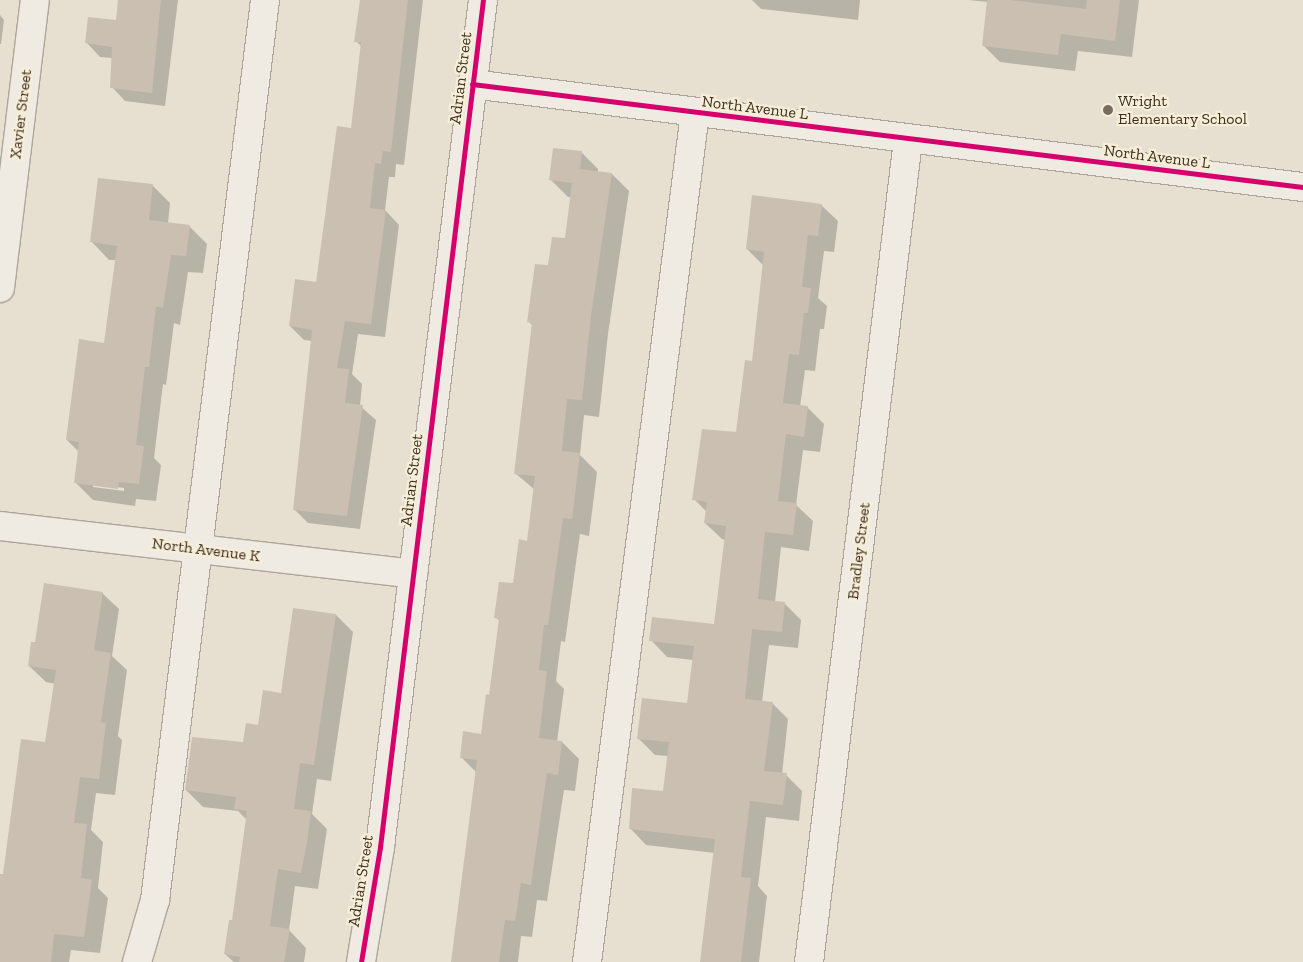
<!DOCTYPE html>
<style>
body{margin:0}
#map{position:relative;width:1303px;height:962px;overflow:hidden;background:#e7e0d1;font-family:"Zilla Slab",serif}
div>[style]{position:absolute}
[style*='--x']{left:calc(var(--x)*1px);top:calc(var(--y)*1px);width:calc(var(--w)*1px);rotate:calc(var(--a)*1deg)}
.shadow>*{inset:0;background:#0003}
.building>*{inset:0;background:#cbbfb2}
.roads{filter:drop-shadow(1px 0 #ada599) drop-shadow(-1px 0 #ada599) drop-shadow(0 1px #ada599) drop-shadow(0 -1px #ada599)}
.minor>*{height:28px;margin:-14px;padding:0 14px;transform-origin:14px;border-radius:14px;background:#efebe3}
.cycleway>*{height:5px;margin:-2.5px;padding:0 2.5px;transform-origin:2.5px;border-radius:2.5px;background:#d6006c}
.dots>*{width:14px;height:14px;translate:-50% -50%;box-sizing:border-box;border:2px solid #f7eed8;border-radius:50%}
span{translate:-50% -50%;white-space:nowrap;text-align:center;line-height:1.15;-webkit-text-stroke:4.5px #f7eed8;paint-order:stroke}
.street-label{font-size:16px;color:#3d2e20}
.poi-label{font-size:16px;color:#3d2e20}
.left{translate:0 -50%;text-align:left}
</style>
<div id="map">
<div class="shadow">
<div style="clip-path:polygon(120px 0,178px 0,165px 106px,125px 101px,112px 87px,113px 58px,100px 57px,87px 43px,117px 21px)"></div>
<div style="clip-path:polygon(361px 0,423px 0,404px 165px,396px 164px,395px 177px,389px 177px,385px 210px,399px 225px,385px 337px,358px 334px,352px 374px,362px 384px,360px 406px,376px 420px,360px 529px,308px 523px,294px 509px,312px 341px,304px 340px,290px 326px,317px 283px,352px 129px,362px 47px,356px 41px)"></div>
<div style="clip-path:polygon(752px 0,860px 0,858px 20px,761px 9px)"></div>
<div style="clip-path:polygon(968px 0,1139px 0,1132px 57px,1078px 51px,1075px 71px,1000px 62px,983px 45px,988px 2px)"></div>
<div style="clip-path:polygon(0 15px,4px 20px,1px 44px,0 44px)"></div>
<div style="clip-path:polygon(581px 152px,598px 169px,598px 173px,612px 174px,629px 191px,608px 334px,599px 417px,584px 415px,580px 455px,597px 472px,589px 536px,580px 534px,565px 642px,561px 641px,556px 681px,564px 689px,557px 742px,562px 742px,579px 759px,575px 791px,564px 790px,547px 901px,537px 900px,532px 937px,521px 936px,518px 962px,453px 962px,476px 772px,461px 757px,482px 735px,490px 696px,500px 622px,496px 617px,514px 585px,528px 542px,535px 490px,515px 473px,533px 326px,529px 322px,550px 267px,566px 240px,571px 197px,568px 197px,551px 180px)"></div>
<div style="clip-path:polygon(evenodd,153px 186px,170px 203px,168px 223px,189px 226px,207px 244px,203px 273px,188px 272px,180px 325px,174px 323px,166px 385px,163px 384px,154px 458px,161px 465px,156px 501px,136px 499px,135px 506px,93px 500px,75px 482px,79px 452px,67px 440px,105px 344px,116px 260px,109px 260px,92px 242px,153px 186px,93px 484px,124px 488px,124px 491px,93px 487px,93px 484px)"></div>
<div style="clip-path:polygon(821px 205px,838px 221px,834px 252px,824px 251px,818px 298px,827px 306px,824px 329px,820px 329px,815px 371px,805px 370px,800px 407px,807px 407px,824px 424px,820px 452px,803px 450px,796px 505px,813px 521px,809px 551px,781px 547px,775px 602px,784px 603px,801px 620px,798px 648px,769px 645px,762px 702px,772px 703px,788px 719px,782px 774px,786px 775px,802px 791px,799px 821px,766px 817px,758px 886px,767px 896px,759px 962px,701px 962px,715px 853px,646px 845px,630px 828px,664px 792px,668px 756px,655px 755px,638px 738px,688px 704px,693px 660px,667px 657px,651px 640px,715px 625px,725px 540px,722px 539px,705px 523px,707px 512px,694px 499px,737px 434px,754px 363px,764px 266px,747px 249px)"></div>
<div style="clip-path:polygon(102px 593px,119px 609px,112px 656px,127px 670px,118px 736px,122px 740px,115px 795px,96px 793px,91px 830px,103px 842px,98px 888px,108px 898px,100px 953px,71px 950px,69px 962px,0 962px,0 875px,4px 876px,46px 743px,55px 684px,46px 682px,29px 666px,36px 644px)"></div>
<div style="clip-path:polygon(294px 610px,336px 615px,353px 632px,331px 781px,317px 779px,312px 814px,327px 829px,318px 889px,295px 886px,289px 930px,306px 948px,304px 962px,234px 962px,225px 954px,233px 922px,247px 820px,238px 811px,203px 807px,186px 790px,244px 744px,282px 694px)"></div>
</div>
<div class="building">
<div style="clip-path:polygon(118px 0,161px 0,152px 93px,110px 88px,112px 47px,85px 43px,88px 17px,116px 20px)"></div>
<div style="clip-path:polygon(360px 0,408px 0,391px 152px,383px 151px,381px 164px,375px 163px,370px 208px,386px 210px,371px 324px,345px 321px,337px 368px,349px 369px,345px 403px,363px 405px,347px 516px,293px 510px,312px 330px,289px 326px,295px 279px,316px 282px,337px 126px,351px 128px,361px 42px,354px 42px)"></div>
<div style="clip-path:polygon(987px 0,1009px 0,1086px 9px,1087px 0,1120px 0,1115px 41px,1061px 34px,1058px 55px,982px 46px)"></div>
<div style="clip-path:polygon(553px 148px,582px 151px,580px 169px,612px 173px,591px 316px,582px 400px,567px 399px,562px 451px,580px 453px,572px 519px,563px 518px,548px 625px,544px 625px,539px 670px,547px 671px,539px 738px,562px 741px,558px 775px,547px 773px,531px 885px,521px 883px,515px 921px,505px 920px,499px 962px,451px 962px,477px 760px,460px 758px,463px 731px,481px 734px,486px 694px,489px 695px,499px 619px,494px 618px,499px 582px,513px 583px,519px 539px,527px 541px,535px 476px,514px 474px,532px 323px,527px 322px,535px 264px,548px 265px,552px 237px,565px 238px,572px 183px,549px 180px)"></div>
<div style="clip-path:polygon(98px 178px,153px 184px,149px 220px,190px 225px,186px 256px,171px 255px,163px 308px,156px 306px,149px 367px,145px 367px,136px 445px,144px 446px,139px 484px,119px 482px,118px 489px,74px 483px,79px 442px,66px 440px,79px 339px,104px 343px,117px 246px,90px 242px)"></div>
<div style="clip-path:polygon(752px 195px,822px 204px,818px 236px,808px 235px,802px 287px,811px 288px,808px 313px,804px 313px,799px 355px,789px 354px,783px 403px,808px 406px,804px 437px,786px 434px,778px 501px,797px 503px,793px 535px,765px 532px,758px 599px,785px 602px,782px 632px,752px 629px,745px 699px,773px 702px,764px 771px,787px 773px,783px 805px,750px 801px,741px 877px,751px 878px,741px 962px,700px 962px,715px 839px,629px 829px,632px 788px,663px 791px,669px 742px,637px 739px,642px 698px,687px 703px,694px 646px,649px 641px,652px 617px,714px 624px,726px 526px,704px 523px,707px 502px,692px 500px,702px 429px,736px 432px,745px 360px,752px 361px,764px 252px,746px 249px)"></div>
<div style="clip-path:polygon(44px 583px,103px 592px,94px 650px,111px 653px,101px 722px,106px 723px,99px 779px,80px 777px,74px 823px,87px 824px,81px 878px,92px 880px,84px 937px,54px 934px,51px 962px,0 962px,0 874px,3px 874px,21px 739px,45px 742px,56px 670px,28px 666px,31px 642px,35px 642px)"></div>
<div style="clip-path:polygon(293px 608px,336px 614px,314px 765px,300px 763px,294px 809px,311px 811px,307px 842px,301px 873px,278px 869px,270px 926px,290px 929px,284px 962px,239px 962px,240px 957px,224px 954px,229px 920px,232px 920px,247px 811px,234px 809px,236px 797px,185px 790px,192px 737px,243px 742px,246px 723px,258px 725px,263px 690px,281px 693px)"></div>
</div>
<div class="roads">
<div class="minor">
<div style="--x:472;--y:84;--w:837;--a:7.07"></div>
<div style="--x:0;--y:288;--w:290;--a:-83.1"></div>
<div style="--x:0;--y:526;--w:416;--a:6.6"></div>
<div style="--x:137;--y:962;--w:65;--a:-73.8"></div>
<div style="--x:155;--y:900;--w:907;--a:-83.03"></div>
<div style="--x:361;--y:962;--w:117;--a:-80.6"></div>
<div style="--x:380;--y:847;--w:853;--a:-83.07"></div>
<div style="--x:587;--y:962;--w:856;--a:-82.75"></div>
<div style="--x:809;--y:962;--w:828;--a:-83.13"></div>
</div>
</div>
<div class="cycleway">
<div style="--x:472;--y:84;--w:837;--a:7.07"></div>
<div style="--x:361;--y:962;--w:117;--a:-80.6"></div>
<div style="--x:380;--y:847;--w:853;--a:-83.07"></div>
</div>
<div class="dots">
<div style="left:1108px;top:110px;background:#786c5e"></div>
</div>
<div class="street-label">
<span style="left:461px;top:78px;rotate:-83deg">Adrian Street</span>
<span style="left:755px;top:108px;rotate:7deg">North Avenue L</span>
<span style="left:21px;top:114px;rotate:-83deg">Xavier Street</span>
<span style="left:1157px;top:157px;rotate:7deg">North Avenue L</span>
<span style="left:412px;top:480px;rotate:-83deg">Adrian Street</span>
<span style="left:206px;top:550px;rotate:7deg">North Avenue K</span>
<span style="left:859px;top:551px;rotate:-83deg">Bradley Street</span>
<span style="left:361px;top:881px;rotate:-81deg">Adrian Street</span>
</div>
<div class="poi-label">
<span class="left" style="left:1118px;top:110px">Wright<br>Elementary School</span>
</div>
</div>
